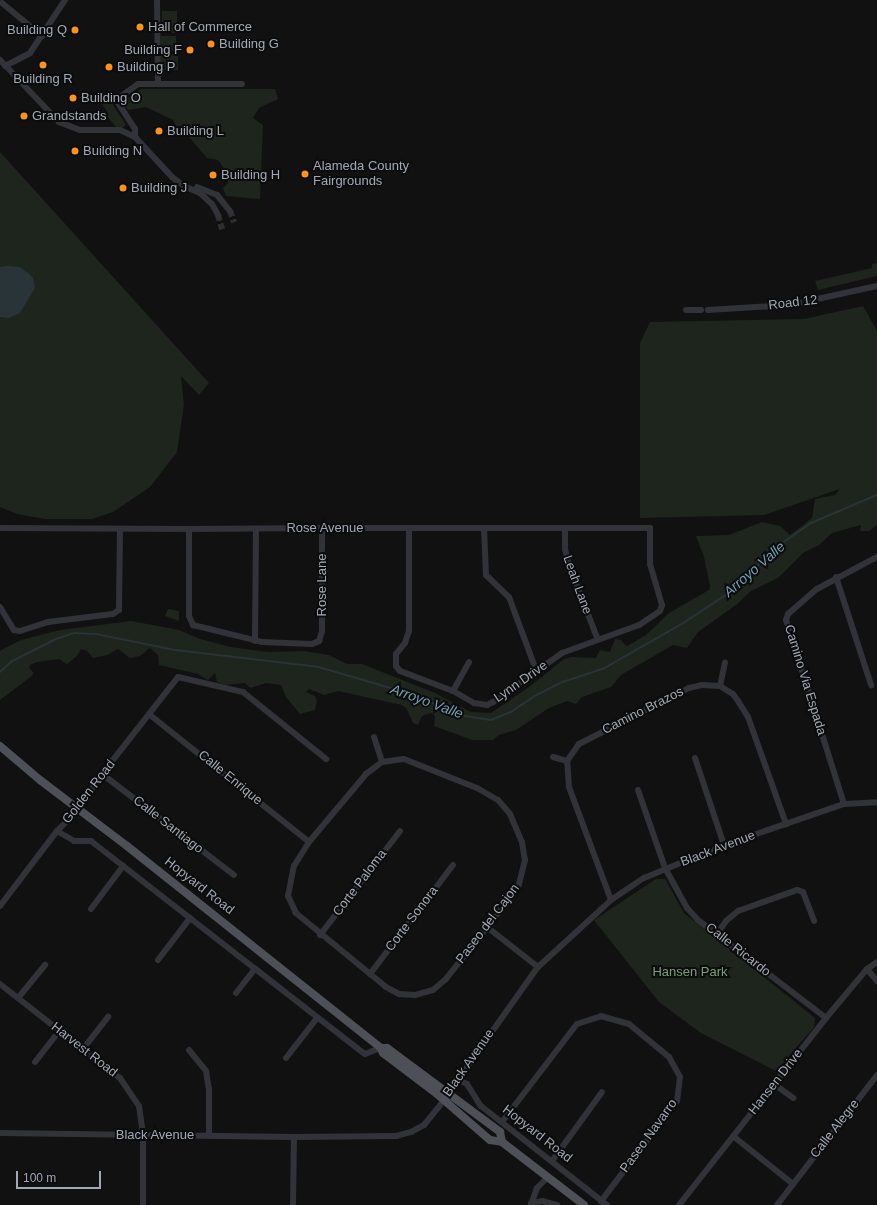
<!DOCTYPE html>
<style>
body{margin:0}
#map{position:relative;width:877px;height:1205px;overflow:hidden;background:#111112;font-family:Arial,sans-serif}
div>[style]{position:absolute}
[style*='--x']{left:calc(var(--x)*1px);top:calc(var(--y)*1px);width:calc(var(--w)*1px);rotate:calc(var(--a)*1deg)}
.green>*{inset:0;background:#1d251d;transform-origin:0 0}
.water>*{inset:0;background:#293438}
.stream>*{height:1.5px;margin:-0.75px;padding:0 0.75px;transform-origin:0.75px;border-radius:0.75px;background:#293438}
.minor-tunnel>*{height:6px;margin-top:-3px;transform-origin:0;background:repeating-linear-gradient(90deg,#2e2f32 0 6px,transparent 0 9px)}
.minor>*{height:6px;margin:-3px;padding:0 3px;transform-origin:3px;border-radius:3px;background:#313338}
.major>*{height:8px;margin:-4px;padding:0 4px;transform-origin:4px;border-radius:4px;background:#4d5157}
.dots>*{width:11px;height:11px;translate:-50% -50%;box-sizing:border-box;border:2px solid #0c0c0d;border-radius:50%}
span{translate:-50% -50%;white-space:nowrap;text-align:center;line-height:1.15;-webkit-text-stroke:4px #0c0c0d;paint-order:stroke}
.poi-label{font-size:13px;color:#a1a9b4}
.left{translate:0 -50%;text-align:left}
.right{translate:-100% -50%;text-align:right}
.street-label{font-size:13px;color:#a1a9b4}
.park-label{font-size:13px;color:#7aa176}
.water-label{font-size:14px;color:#759eb2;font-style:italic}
.scale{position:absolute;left:16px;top:1171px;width:85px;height:18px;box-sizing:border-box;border:2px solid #a1a9b4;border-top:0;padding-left:5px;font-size:12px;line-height:14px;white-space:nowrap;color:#a1a9b4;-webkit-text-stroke:3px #0c0c0d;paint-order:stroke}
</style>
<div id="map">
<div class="green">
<div style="left:162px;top:11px;width:15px;height:22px"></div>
<div style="left:161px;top:36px;width:15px;height:15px"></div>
<div style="left:178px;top:54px;width:16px;height:17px;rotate:90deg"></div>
<div style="clip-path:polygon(141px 89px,275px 89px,278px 99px,259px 108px,253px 118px,263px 125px,260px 199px,226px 196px,223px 188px,228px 183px,228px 174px,218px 160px,207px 158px,183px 130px,179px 132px,173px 120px,146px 107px,128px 110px,122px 102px)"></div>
<div style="clip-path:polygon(110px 100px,126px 125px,122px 128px,116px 127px,106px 115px,108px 113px,102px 104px)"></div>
<div style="clip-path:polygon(0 152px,209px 383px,199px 395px,181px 376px,184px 405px,177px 452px,150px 487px,113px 512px,92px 519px,45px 519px,17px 514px,0 507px)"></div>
<div style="clip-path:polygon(877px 263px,877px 276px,818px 290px,815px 281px,872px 268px,872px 264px)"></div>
<div style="clip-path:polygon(863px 306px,877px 331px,877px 525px,869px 531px,860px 531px,861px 525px,832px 533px,819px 545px,803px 553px,778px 578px,751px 591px,736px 605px,698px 632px,687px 648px,673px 645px,621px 675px,611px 687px,582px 697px,576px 704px,567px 701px,549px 708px,516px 730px,499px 735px,493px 740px,472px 740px,434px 726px,435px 716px,431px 713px,422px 716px,418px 725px,413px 723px,407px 709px,402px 705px,338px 691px,324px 695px,309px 689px,306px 692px,315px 696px,317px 700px,315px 710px,300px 714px,286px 697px,281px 685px,266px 683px,250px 688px,245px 683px,225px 685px,217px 682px,215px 673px,208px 680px,198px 674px,159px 665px,158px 655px,150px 648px,140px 656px,130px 658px,118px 649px,107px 655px,93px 658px,87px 651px,81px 649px,77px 656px,67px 664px,59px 659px,37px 662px,30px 665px,29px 668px,34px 673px,32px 676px,0 700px,0 651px,5px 648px,21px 640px,60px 630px,131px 621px,179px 630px,200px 639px,231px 647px,268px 652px,304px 651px,329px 655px,347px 664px,362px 664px,435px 693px,471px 712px,491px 713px,529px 687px,564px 659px,572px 657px,596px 658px,600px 650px,610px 652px,615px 639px,621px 640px,626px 646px,629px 645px,646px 635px,669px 613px,709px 590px,710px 586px,704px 557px,696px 536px,729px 535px,762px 522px,780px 526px,790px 535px,812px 518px,815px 499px,835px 495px,840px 489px,764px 515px,640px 518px,640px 343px,650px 322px,804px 319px)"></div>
<div style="clip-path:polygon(168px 609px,179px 611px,179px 621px,165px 616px)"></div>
<div style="clip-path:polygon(656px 879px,665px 879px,667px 882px,684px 913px,815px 1018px,814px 1027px,776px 1071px,701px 1033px,659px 1002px,594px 920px)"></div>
</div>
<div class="water">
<div style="clip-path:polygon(7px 266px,20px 267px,28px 273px,33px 278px,35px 288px,20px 313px,9px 318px,0 317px,0 267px)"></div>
</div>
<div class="stream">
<div style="--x:0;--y:672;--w:15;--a:-42"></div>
<div style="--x:11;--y:662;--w:51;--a:-27.1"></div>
<div style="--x:56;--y:639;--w:20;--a:-18"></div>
<div style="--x:75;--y:633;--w:21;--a:3"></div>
<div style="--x:96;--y:634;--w:82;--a:11.3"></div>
<div style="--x:176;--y:650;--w:144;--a:6.8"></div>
<div style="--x:319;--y:667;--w:100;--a:16.3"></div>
<div style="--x:415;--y:695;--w:48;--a:24.4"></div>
<div style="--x:459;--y:715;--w:32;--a:9"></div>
<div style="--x:491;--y:720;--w:22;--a:-22"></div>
<div style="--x:511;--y:712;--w:27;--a:-34"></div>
<div style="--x:533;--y:697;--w:34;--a:-27"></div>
<div style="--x:563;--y:682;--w:44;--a:-18.4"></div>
<div style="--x:605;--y:668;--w:92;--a:-29.9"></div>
<div style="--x:685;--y:622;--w:56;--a:-33.4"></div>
<div style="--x:732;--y:591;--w:64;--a:-44.4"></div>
<div style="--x:778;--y:546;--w:40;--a:-34.9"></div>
<div style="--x:811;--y:523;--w:72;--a:-23"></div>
</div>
<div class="minor-tunnel">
<div style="--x:230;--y:211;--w:12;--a:70"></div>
<div style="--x:218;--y:215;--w:15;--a:74"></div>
</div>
<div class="minor">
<div style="--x:157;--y:0;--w:84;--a:89.3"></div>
<div style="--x:2;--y:3;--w:52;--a:39.5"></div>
<div style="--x:0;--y:60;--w:86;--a:46.4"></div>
<div style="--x:59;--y:122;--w:22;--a:21"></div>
<div style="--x:80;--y:130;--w:40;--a:0"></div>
<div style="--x:120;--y:130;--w:17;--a:25"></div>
<div style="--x:135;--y:137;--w:54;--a:47.2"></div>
<div style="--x:172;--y:177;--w:15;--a:37"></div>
<div style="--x:184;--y:186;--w:17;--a:24"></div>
<div style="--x:200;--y:193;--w:16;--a:43"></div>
<div style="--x:212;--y:204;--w:13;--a:61"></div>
<div style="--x:5;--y:66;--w:28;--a:-27"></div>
<div style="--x:30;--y:53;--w:64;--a:-56.6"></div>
<div style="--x:135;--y:137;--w:8;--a:-90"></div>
<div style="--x:135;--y:129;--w:35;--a:-123"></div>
<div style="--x:116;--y:100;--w:27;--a:-36"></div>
<div style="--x:138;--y:84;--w:104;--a:0"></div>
<div style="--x:197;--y:187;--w:22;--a:22"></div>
<div style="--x:217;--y:195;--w:21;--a:51"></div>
<div style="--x:686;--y:310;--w:15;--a:0"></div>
<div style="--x:708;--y:310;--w:82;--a:-3.5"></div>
<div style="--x:790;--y:305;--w:89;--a:-12.3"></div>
<div style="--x:0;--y:528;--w:189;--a:0.3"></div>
<div style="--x:189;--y:529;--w:133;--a:-0.4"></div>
<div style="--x:322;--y:528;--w:328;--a:0"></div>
<div style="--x:650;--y:528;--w:36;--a:90"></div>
<div style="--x:650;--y:564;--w:43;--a:73.7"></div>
<div style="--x:662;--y:605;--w:6;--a:108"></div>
<div style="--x:660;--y:611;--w:25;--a:146"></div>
<div style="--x:639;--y:625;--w:82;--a:160"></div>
<div style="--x:562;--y:653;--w:85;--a:144.6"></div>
<div style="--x:493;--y:702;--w:7;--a:153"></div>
<div style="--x:487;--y:705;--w:13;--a:-171"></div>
<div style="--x:474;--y:703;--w:24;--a:-150"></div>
<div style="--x:453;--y:691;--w:57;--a:-159.3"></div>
<div style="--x:400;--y:671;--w:6;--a:-129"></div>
<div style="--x:396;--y:666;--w:12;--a:-90"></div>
<div style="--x:396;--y:654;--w:14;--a:-51"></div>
<div style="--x:405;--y:643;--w:13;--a:-72"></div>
<div style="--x:409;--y:631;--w:103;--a:-90"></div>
<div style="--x:484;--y:528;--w:47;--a:87.6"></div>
<div style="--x:486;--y:575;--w:32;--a:44"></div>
<div style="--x:509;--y:597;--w:78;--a:69.7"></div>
<div style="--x:565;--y:528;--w:21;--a:90"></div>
<div style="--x:565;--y:549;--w:16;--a:76"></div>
<div style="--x:569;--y:565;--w:80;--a:68.9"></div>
<div style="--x:189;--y:529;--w:87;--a:90"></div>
<div style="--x:189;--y:616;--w:10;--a:66"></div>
<div style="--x:193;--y:625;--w:71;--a:13.8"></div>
<div style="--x:262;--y:642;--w:50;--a:2.3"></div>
<div style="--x:312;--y:644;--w:8;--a:-23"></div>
<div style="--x:319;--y:641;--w:10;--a:-73"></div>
<div style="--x:322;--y:631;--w:103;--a:-90"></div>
<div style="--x:836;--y:577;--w:114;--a:72"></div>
<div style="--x:0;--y:607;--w:27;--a:59"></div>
<div style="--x:14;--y:630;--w:6;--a:9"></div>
<div style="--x:20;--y:631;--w:29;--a:-18"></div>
<div style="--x:48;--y:622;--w:65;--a:-7"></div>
<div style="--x:113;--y:614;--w:7;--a:-34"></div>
<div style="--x:119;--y:610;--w:81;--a:-89.3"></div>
<div style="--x:255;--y:641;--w:112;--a:-89.5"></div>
<div style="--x:720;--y:686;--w:24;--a:-78"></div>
<div style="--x:453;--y:691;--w:33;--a:-61"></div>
<div style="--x:150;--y:715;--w:203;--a:38.6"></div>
<div style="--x:374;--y:737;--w:26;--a:72"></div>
<div style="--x:553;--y:757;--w:15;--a:16"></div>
<div style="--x:695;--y:758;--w:92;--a:71.6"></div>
<div style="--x:404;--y:759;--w:79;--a:21.7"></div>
<div style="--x:477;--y:788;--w:24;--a:30"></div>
<div style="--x:498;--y:800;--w:18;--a:49"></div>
<div style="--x:510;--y:814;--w:30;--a:67"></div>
<div style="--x:522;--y:842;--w:18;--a:81"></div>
<div style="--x:525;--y:860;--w:29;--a:104"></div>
<div style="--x:518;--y:888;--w:116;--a:128.4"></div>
<div style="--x:446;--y:979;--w:17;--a:140"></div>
<div style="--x:433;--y:990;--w:19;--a:164"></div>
<div style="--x:415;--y:995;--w:16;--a:-176"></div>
<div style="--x:399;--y:994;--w:15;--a:-152"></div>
<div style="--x:386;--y:987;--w:117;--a:-140.6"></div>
<div style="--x:296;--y:913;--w:19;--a:-115"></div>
<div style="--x:288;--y:896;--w:31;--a:-79"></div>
<div style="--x:294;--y:866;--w:28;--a:-58"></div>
<div style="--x:309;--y:842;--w:89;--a:-50"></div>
<div style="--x:366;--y:774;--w:20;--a:-37"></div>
<div style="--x:382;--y:762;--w:22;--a:-8"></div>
<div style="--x:102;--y:774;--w:166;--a:37.4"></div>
<div style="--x:638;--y:790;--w:83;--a:70.9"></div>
<div style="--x:665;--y:868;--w:46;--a:61.2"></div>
<div style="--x:687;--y:908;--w:16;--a:47"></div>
<div style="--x:698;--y:920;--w:161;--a:37.4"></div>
<div style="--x:844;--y:804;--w:193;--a:-107.5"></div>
<div style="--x:786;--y:620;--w:6;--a:-72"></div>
<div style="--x:788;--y:614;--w:38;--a:-41"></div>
<div style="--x:817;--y:589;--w:68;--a:-28.1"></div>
<div style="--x:57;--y:831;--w:20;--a:30"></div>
<div style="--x:74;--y:841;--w:17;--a:0"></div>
<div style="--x:91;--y:841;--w:347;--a:37.9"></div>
<div style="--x:365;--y:1054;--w:17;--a:-21"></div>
<div style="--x:611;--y:900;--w:121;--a:-110.4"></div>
<div style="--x:569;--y:787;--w:26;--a:-94"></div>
<div style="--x:567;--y:761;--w:21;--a:-55"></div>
<div style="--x:579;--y:744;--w:123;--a:-27"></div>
<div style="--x:689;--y:688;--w:13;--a:-13"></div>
<div style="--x:702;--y:685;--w:18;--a:3"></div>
<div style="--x:720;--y:686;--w:15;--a:32"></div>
<div style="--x:733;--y:694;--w:9;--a:54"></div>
<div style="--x:738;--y:701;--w:19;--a:58"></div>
<div style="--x:748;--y:717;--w:114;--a:70.4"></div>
<div style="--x:0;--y:906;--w:94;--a:-52.8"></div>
<div style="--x:57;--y:831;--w:30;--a:-45"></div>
<div style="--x:78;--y:810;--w:43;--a:-56.3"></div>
<div style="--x:102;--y:774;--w:123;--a:-51.9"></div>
<div style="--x:178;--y:677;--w:67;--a:13"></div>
<div style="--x:243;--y:692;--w:107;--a:38.9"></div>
<div style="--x:91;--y:909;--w:54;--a:-53.3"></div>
<div style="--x:487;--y:927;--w:65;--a:38.1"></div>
<div style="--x:717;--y:934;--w:16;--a:-55"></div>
<div style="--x:726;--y:921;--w:16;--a:-40"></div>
<div style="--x:738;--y:911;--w:63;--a:-19.6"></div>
<div style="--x:797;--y:890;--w:6;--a:18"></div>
<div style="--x:803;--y:892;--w:31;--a:69"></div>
<div style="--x:320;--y:935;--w:131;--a:-52.4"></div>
<div style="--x:158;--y:960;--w:53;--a:-52.7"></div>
<div style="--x:867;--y:969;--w:16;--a:50"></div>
<div style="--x:370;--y:974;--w:137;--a:-52.7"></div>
<div style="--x:0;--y:984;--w:152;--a:38.1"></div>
<div style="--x:120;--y:1078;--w:34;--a:56"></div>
<div style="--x:139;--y:1106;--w:29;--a:82"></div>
<div style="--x:143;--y:1135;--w:70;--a:90"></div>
<div style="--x:236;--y:993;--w:31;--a:-52"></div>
<div style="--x:18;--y:998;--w:43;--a:-50.7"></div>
<div style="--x:83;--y:1049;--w:41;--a:-52"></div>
<div style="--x:189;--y:1050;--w:27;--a:51"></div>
<div style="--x:206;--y:1071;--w:18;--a:81"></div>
<div style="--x:209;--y:1089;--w:46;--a:90"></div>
<div style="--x:286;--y:1058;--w:51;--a:-52.2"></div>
<div style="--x:35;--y:1062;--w:39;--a:-52"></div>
<div style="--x:456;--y:1079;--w:12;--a:24"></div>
<div style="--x:467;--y:1084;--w:26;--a:58"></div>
<div style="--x:481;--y:1106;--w:160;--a:38.2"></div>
<div style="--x:774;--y:1084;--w:24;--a:36"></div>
<div style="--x:502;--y:1122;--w:123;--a:-52.6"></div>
<div style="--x:577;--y:1024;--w:25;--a:-18"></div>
<div style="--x:601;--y:1016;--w:29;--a:16"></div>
<div style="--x:629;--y:1024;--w:52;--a:39.5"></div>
<div style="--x:669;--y:1057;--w:23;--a:61"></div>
<div style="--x:680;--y:1077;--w:24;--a:97"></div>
<div style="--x:677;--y:1101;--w:126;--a:127.2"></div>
<div style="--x:0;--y:1133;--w:294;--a:0.8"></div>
<div style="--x:294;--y:1137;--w:102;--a:-0.6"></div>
<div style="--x:396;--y:1136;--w:16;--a:-15"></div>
<div style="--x:411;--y:1132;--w:15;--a:-28"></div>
<div style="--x:424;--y:1125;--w:22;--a:-51"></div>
<div style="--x:438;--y:1108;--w:173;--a:-54.7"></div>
<div style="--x:538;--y:967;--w:99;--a:-42.5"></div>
<div style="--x:611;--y:900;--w:40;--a:-34"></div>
<div style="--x:644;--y:878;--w:87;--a:-22.4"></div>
<div style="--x:724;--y:845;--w:127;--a:-18.9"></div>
<div style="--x:844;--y:804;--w:33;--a:-3"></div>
<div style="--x:733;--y:1136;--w:77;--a:38.7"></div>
<div style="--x:552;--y:1161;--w:85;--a:-54.1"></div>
<div style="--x:531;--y:1203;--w:11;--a:-10"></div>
<div style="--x:542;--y:1201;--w:16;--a:15"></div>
<div style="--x:293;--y:1205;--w:68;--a:-89.2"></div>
<div style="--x:531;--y:1205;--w:18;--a:-71"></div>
<div style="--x:537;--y:1188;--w:16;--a:-45"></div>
<div style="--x:679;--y:1205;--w:238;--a:-51.8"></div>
<div style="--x:826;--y:1018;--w:64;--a:-50.1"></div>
<div style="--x:867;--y:969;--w:12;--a:-35"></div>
<div style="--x:777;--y:1205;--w:164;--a:-52.4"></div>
</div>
<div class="major">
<div style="--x:0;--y:746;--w:52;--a:40.4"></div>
<div style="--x:40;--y:780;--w:109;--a:37.2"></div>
<div style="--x:127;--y:846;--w:325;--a:38.5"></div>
<div style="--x:381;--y:1048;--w:6;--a:0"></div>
<div style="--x:387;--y:1048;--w:141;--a:36.6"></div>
<div style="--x:500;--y:1132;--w:10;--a:79"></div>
<div style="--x:381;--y:1048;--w:5;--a:68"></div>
<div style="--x:383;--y:1053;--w:68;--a:37.2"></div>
<div style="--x:437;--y:1094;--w:70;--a:41"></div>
<div style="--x:490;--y:1140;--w:12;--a:9"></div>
<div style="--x:502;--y:1142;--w:103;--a:37.5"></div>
</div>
<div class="dots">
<div style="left:140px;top:27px;background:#fd931e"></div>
<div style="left:75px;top:30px;background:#fd931e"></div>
<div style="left:211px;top:44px;background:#fd931e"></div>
<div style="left:190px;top:50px;background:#fd931e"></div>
<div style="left:43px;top:65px;background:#fd931e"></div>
<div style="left:109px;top:67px;background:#fd931e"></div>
<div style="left:73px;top:98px;background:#fd931e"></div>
<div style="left:24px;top:116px;background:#fd931e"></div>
<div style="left:159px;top:131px;background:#fd931e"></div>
<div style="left:75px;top:151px;background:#fd931e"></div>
<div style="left:305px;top:174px;background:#fd931e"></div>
<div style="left:213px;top:175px;background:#fd931e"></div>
<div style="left:123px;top:188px;background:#fd931e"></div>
</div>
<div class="poi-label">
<span class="left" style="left:148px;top:27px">Hall of Commerce</span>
<span class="right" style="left:67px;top:30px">Building Q</span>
<span class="left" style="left:219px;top:44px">Building G</span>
<span class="right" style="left:182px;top:50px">Building F</span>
<span class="left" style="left:117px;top:67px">Building P</span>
<span style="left:43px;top:79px">Building R</span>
<span class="left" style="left:81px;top:98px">Building O</span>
<span class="left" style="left:32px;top:116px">Grandstands</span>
<span class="left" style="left:167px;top:131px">Building L</span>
<span class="left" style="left:83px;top:151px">Building N</span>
<span class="left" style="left:313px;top:174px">Alameda County<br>Fairgrounds</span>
<span class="left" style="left:221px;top:175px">Building H</span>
<span class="left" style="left:131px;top:188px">Building J</span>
</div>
<div class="street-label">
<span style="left:793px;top:303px;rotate:-7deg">Road 12</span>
<span style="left:325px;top:528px">Rose Avenue</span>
<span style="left:322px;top:585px;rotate:-90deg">Rose Lane</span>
<span style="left:577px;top:585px;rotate:70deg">Leah Lane</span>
<span style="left:805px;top:680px;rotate:73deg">Camino Via Espada</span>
<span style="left:521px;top:682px;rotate:-35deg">Lynn Drive</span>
<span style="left:643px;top:711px;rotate:-27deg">Camino Brazos</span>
<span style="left:230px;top:778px;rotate:39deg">Calle Enrique</span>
<span style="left:89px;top:792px;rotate:-52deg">Golden Road</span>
<span style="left:168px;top:825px;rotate:38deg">Calle Santiago</span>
<span style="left:718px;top:849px;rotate:-21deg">Black Avenue</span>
<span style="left:360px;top:883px;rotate:-53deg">Corte Paloma</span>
<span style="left:199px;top:886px;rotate:38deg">Hopyard Road</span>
<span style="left:412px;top:919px;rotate:-53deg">Corte Sonora</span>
<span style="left:488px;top:924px;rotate:-53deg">Paseo del Cajon</span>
<span style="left:738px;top:950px;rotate:38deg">Calle Ricardo</span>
<span style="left:84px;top:1050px;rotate:38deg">Harvest Road</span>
<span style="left:469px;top:1063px;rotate:-55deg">Black Avenue</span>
<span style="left:776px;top:1082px;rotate:-52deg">Hansen Drive</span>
<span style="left:835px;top:1129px;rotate:-52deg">Calle Alegre</span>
<span style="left:537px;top:1134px;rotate:38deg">Hopyard Road</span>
<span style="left:155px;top:1135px">Black Avenue</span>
<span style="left:649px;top:1136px;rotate:-54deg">Paseo Navarro</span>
</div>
<div class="park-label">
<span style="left:690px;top:972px">Hansen Park</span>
</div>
<div class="water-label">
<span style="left:754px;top:569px;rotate:-41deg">Arroyo Valle</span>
<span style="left:427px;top:701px;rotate:20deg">Arroyo Valle</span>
</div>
<div class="scale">100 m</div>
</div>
